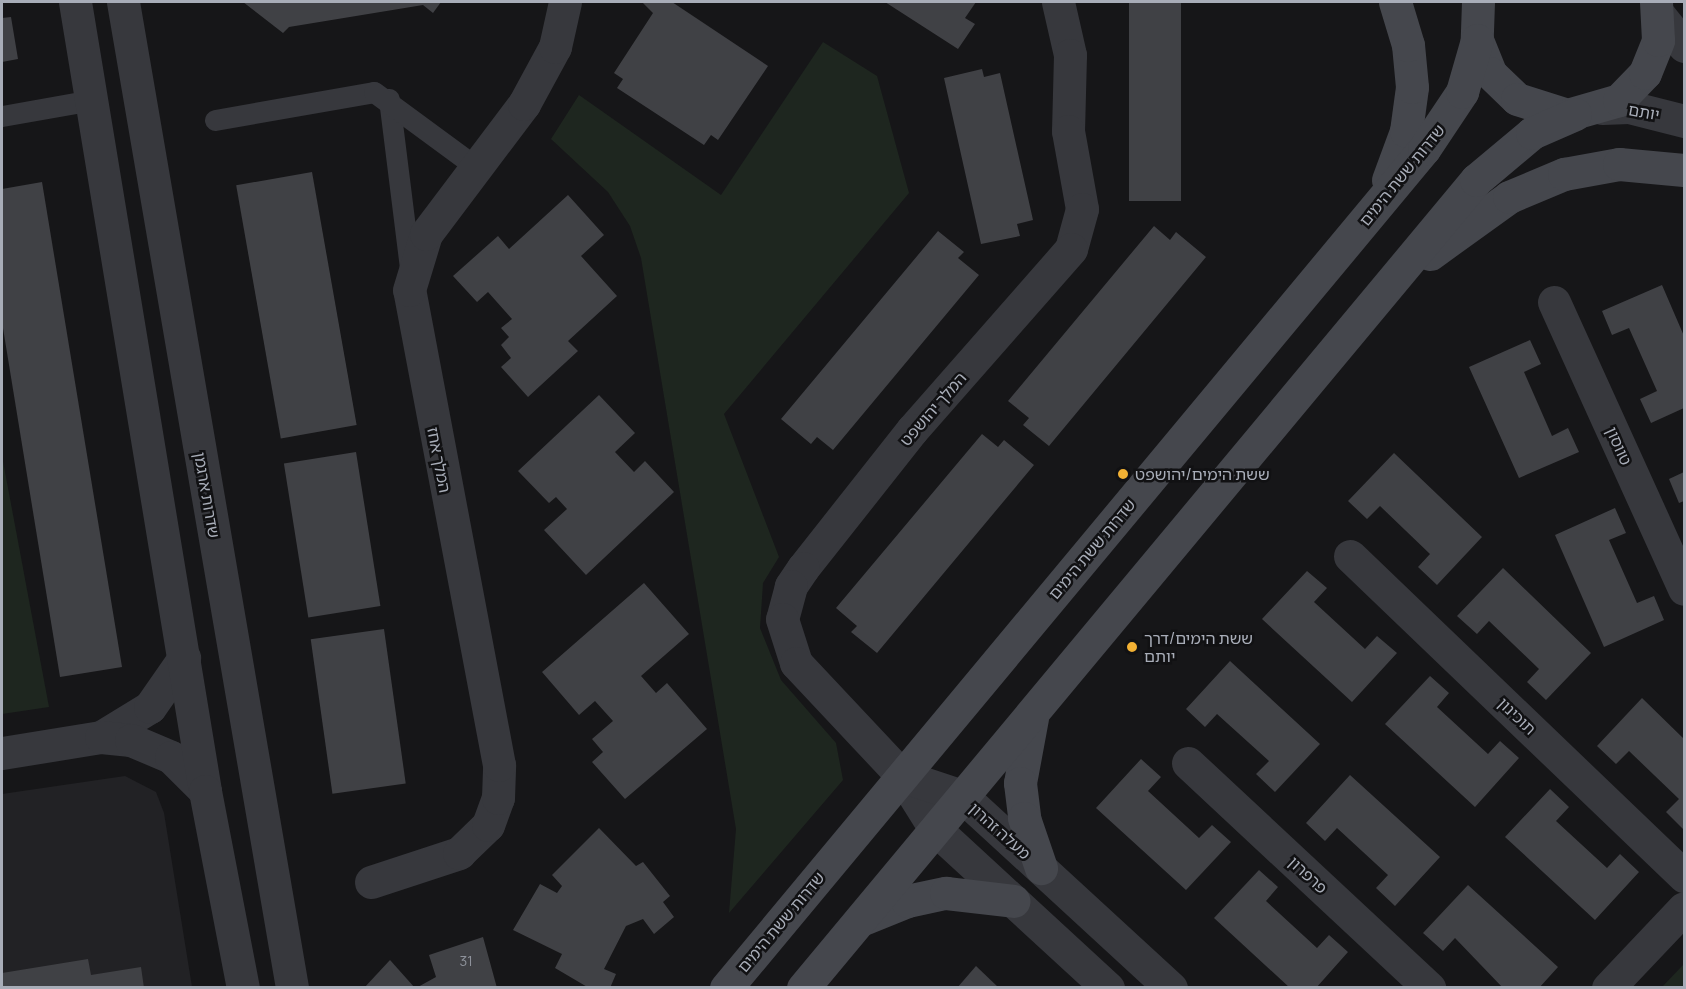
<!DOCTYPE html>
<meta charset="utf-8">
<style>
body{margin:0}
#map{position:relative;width:1686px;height:989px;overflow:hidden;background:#161618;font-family:Manrope,"Noto Sans Hebrew",sans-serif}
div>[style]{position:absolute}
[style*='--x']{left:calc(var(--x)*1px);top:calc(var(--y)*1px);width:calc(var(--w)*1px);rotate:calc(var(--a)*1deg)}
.built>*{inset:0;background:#222225}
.green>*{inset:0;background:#1e261f}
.building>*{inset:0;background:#404145;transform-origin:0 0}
.service>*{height:21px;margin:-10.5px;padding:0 10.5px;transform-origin:10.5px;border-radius:10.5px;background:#37383d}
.minor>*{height:33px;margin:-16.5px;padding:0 16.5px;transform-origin:16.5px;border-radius:16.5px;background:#37383d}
.tertiary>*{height:33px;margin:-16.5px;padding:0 16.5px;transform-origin:16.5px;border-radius:16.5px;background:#37383d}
.secondary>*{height:33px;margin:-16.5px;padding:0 16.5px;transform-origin:16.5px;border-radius:16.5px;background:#45474d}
.dots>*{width:16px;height:16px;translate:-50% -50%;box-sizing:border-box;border:3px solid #111113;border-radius:50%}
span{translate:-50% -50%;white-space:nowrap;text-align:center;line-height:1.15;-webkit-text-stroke:5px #111113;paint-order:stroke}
.number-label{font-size:14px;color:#8e929b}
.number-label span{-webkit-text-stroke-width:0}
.street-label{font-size:16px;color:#a8adb8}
.poi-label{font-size:16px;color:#a8adb8}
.left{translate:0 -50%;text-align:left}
.frame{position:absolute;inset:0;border:3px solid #a8adb8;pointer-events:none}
</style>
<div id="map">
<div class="built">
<div style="clip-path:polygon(125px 776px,156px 792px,164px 813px,192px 987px,2px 988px,2px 794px)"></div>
</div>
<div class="green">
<div style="clip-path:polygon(823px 42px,877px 76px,909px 193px,724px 414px,779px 557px,763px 583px,760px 628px,781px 680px,836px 743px,843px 780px,729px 913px,736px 829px,641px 258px,630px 226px,608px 192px,551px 139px,579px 95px,721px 195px)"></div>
<div style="clip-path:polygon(2px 456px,49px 707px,2px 714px)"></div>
<div style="clip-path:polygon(1684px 964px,1684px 987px,1662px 987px)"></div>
</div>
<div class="building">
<div style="clip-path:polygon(243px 2px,441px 2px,433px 13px,423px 5px,289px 27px,283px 33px)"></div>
<div style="clip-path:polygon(642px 2px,672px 2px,768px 66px,718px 140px,711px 135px,704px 145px,617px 88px,623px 79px,614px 73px,653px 13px)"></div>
<div style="clip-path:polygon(885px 2px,976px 2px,965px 18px,975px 24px,958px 49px)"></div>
<div style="left:1129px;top:2px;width:52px;height:199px"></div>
<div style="clip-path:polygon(11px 17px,18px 59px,2px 62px,2px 18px)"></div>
<div style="clip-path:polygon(982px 69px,984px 77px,1000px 73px,1033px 220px,1017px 224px,1020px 236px,981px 244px,944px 78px)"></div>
<div style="left:312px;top:172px;width:257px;height:77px;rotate:80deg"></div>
<div style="clip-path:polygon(42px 182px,122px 667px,60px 677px,2px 322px,2px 189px)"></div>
<div style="clip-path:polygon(568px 195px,604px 235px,581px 256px,617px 296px,568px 341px,578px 351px,528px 397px,501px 367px,511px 358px,501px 345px,509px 337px,501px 328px,512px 319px,488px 292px,477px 302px,453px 276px,498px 236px,509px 249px)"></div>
<div style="clip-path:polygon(1154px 226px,1170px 240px,1176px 232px,1206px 257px,1049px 446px,1023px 425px,1029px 418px,1008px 401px)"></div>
<div style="clip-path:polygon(938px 231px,964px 252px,958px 258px,979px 275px,833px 450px,817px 437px,811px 444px,781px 419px)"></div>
<div style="clip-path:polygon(1662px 285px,1684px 336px,1684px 408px,1651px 423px,1640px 399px,1657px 391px,1629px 328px,1612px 335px,1602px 311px)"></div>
<div style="clip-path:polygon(1530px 340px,1541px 364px,1524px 372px,1552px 436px,1568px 428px,1579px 452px,1519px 478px,1469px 367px)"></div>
<div style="clip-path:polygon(599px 395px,635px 433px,615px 452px,634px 472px,645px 461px,674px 492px,586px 575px,544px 530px,567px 509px,556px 497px,549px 503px,518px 471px)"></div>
<div style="clip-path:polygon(982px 434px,998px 447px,1004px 440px,1034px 465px,877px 653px,851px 632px,857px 626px,836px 608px)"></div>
<div style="left:356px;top:452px;width:156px;height:73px;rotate:81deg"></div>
<div style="clip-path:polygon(1394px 453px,1482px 537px,1437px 585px,1418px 567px,1430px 554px,1380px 506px,1367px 519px,1348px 501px)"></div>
<div style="clip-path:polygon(1684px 472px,1684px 501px,1679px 503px,1669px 479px)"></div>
<div style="clip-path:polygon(1615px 508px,1626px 533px,1609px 540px,1637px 603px,1654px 596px,1664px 620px,1604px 647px,1555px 535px)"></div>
<div style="clip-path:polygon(1503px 568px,1591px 653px,1546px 700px,1527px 682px,1539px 669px,1489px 621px,1477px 634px,1457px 616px)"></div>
<div style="clip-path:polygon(1307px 571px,1327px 588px,1314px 602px,1365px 649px,1377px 636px,1397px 653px,1352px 702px,1262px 619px)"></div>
<div style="clip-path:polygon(644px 583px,689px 634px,641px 676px,656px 693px,667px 683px,707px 729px,625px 799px,592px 762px,603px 752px,592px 739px,613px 721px,595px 701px,579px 715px,542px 672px)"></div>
<div style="left:384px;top:629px;width:156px;height:74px;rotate:82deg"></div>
<div style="clip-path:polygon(1230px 661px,1320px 744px,1275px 792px,1256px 774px,1269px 761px,1217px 714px,1205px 727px,1186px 709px)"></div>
<div style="clip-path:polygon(1430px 676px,1449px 693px,1437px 707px,1488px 754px,1500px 741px,1519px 758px,1475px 807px,1385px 724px)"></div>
<div style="clip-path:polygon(1642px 698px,1684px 739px,1684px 830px,1666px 812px,1679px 799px,1629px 751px,1616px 764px,1597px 746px)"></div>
<div style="clip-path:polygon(1141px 759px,1161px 777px,1148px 791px,1199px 838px,1212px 825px,1231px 842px,1186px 890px,1096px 808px)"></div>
<div style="clip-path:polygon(1350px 775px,1440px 857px,1395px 906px,1376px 888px,1388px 875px,1337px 828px,1325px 841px,1306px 823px)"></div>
<div style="clip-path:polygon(1550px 789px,1569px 807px,1556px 821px,1607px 868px,1620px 854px,1639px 872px,1595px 920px,1505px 837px)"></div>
<div style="clip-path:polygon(599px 828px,636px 866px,643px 862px,670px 896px,663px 902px,674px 917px,654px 934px,643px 919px,626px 926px,604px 969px,616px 974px,610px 988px,589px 988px,555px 968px,562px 954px,513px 930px,540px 884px,557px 893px,562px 886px,552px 875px)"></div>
<div style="clip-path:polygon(1259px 870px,1278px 887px,1266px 901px,1317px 948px,1329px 935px,1348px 952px,1316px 988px,1290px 988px,1214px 918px)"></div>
<div style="clip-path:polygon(1468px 885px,1558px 967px,1539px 988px,1503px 988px,1455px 938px,1443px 951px,1423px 933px)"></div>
<div style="clip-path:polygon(483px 937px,497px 988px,416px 988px,436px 977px,429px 955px)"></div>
<div style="clip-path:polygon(88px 959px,91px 975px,141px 967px,144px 988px,2px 988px,2px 973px)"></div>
<div style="clip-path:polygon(390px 960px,415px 988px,364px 988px)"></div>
<div style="clip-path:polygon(976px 966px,999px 988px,957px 988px)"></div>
</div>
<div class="service">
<div style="--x:389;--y:99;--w:170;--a:82.9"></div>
<div style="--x:2;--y:116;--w:91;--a:-10.1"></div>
<div style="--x:215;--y:120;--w:161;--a:-10"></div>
<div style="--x:374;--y:92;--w:127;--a:36.3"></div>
</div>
<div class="minor">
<div style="--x:1058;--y:2;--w:54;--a:77.2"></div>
<div style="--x:1070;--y:55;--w:76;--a:91.5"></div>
<div style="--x:1068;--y:131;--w:79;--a:79.8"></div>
<div style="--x:1082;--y:209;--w:41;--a:105.4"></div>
<div style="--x:1071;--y:249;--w:241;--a:131.3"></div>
<div style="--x:912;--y:430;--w:176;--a:128.3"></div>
<div style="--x:803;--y:568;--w:22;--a:124"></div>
<div style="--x:791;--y:586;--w:34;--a:105"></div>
<div style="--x:782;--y:619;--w:46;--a:72.3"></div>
<div style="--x:796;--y:663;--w:155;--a:46.8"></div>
<div style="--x:902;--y:776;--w:62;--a:58.1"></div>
<div style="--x:935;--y:829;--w:235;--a:42.6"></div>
<div style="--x:1554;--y:302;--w:315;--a:65.6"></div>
<div style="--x:1350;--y:556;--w:463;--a:43.8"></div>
<div style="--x:101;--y:737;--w:57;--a:-31.5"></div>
<div style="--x:150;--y:707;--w:60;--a:-55.2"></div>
<div style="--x:2;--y:753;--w:100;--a:-9.2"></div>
<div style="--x:101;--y:737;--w:30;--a:6"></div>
<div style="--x:131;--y:740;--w:43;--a:23"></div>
<div style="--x:171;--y:757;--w:48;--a:45"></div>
<div style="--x:1188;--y:763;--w:330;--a:43"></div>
<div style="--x:902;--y:776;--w:63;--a:18.4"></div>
<div style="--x:962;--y:796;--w:284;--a:42.6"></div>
<div style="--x:371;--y:882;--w:93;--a:-18.2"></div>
<div style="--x:459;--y:853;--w:40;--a:-44"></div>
<div style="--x:488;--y:825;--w:29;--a:-70"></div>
<div style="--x:498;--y:798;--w:33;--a:-88"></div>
<div style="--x:499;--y:765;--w:483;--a:-100.7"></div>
<div style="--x:409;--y:290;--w:59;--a:-73.1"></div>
<div style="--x:426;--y:234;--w:163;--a:-53"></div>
<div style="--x:524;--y:104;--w:65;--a:-61.5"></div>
<div style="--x:555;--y:47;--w:46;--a:-77.5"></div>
<div style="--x:1608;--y:988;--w:110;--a:-46.5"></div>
</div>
<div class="tertiary">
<div style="--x:75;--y:2;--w:800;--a:80.64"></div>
<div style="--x:205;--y:791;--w:201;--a:79.1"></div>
<div style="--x:123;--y:2;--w:1000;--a:80.27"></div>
<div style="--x:1659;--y:15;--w:40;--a:51"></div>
<div style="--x:1602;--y:108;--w:27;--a:-2"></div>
<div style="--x:1629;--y:107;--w:57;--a:14.3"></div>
</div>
<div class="secondary">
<div style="--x:1478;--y:2;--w:38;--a:92"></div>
<div style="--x:1477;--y:40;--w:35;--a:68"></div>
<div style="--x:1490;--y:73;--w:37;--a:44"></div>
<div style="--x:1517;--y:99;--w:52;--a:17.7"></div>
<div style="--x:1567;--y:115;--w:54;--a:-16.1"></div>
<div style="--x:1619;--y:100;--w:37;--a:-46"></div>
<div style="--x:1645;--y:73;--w:35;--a:-68"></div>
<div style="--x:1658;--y:40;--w:38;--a:-93"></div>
<div style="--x:1388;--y:180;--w:52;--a:-69.8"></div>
<div style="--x:1406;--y:131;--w:44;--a:-82.2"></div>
<div style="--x:1412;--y:87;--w:42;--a:-95.4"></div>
<div style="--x:1408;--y:45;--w:45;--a:-106.8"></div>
<div style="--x:1430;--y:254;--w:97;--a:-35.8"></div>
<div style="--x:1509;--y:197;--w:60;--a:-22.7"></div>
<div style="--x:1564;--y:174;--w:56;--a:-10.3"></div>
<div style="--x:1619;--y:164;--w:65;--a:5.3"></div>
<div style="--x:1032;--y:718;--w:66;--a:100.5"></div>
<div style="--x:1020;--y:783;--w:35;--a:83"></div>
<div style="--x:1024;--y:818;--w:53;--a:71.2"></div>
<div style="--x:863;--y:919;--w:48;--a:-22.2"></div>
<div style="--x:907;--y:901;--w:40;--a:-12"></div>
<div style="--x:946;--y:893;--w:68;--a:6.7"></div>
<div style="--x:726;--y:988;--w:1091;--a:-50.24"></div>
<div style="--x:1424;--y:149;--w:69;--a:-56.3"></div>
<div style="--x:1462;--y:92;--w:54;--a:-73.9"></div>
<div style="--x:803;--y:988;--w:1052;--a:-50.21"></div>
<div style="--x:1476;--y:180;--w:73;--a:-40"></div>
<div style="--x:1532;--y:133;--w:47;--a:-23.8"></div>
</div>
<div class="dots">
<div style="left:1123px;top:474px;background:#f2b134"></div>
<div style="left:1132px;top:647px;background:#f2b134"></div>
</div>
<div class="number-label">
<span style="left:466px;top:961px">31</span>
</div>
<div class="street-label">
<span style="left:1644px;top:112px;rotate:10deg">יותם</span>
<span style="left:1402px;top:175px;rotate:-51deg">שדרות ששת הימים</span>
<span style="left:933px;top:409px;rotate:-49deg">המלך יהושפט</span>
<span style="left:1619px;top:446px;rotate:66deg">טווסון</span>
<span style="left:439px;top:460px;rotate:79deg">המלך אחז</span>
<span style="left:207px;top:495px;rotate:80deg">שדרות ארגמן</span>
<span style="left:1092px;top:549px;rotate:-50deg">שדרות ששת הימים</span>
<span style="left:1517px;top:716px;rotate:44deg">תוכינון</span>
<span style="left:1000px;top:831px;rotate:42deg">מעלה זהרון</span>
<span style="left:1308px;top:875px;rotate:43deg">פרפרון</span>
<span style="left:781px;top:922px;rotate:-50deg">שדרות ששת הימים</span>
</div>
<div class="poi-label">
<span class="left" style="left:1135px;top:474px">ששת הימים/יהושפט</span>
<span class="left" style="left:1144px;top:647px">ששת הימים/דרך<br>יותם</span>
</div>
<div class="frame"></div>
</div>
